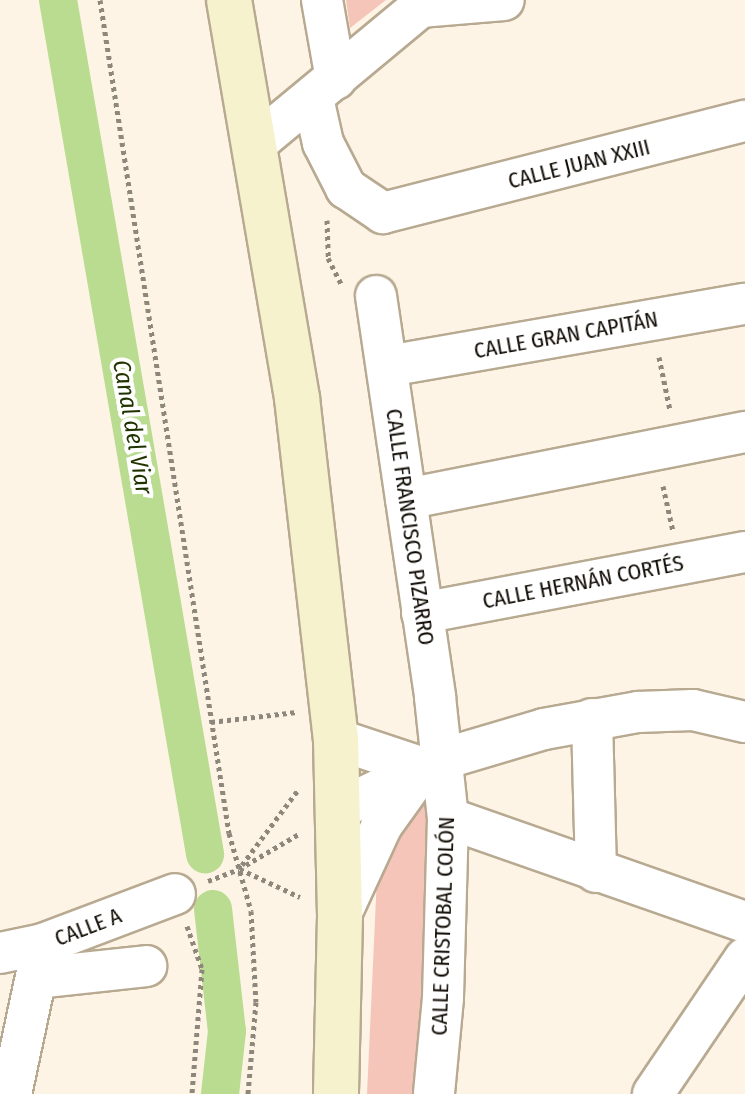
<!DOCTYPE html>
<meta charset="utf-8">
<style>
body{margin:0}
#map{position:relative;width:745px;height:1094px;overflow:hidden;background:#fdf4e5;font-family:"Fira Sans Condensed",sans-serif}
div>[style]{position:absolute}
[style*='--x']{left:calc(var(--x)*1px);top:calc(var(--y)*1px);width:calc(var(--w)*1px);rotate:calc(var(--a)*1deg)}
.green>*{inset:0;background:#f5c5ba}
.canal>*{height:38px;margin:-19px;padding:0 19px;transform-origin:19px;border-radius:19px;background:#badc90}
.path>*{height:5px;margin-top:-2.5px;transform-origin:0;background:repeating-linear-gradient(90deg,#8e877b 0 4px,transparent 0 8px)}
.roads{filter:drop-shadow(2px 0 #b8a991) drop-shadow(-2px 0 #b8a991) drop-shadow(0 2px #b8a991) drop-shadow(0 -2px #b8a991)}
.street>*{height:40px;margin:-20px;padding:0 20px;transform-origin:20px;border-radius:20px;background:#fff}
.secondary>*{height:44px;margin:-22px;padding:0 22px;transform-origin:22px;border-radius:22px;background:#f6f2ce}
span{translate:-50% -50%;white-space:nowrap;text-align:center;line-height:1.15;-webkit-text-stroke:8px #fff;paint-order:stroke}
.street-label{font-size:22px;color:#100b04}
.water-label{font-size:24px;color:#213400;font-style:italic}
</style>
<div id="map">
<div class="green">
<div style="clip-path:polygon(346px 0,386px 0,350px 28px)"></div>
<div style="clip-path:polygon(438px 795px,417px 1094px,367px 1094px,378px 855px,410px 803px)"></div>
</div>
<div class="canal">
<div style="--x:58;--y:0;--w:867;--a:80.23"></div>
<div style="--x:213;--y:909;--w:123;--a:83.5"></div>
<div style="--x:227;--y:1031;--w:63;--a:96.3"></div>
</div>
<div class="path">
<div style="--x:100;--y:0;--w:843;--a:81.2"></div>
<div style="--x:229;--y:833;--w:81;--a:74.2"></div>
<div style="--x:251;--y:911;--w:91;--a:86.9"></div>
<div style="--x:256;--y:1002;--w:92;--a:95"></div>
<div style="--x:327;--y:220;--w:38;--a:88"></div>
<div style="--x:328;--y:258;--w:31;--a:63"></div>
<div style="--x:659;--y:357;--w:54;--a:78.3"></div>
<div style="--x:663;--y:486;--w:46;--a:77.5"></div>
<div style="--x:211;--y:722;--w:86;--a:-6.7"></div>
<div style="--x:242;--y:865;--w:94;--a:-53.3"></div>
<div style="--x:240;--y:869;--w:66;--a:25"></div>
<div style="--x:208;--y:881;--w:33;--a:-21"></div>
<div style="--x:239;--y:869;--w:69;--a:-30.3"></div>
<div style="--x:187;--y:926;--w:46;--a:70.8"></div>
<div style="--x:202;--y:969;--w:125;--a:94.6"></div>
</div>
<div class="roads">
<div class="street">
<div style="--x:322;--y:0;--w:80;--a:80"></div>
<div style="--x:313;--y:98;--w:46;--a:77.5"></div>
<div style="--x:323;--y:143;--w:51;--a:62.9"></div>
<div style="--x:346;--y:188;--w:45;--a:34"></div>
<div style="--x:383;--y:213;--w:374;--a:-14.3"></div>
<div style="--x:254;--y:145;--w:216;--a:-39.7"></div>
<div style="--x:420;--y:7;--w:84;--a:-4.8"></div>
<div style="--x:376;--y:296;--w:405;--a:81.6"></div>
<div style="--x:435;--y:697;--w:122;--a:83.9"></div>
<div style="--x:448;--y:818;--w:180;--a:91.6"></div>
<div style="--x:443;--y:998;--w:96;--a:95.4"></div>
<div style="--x:388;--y:366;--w:362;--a:-9.9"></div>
<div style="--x:406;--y:499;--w:346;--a:-11.2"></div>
<div style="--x:422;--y:613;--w:329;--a:-10.7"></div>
<div style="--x:592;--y:719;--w:153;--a:88.5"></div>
<div style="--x:336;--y:739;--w:92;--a:18.4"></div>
<div style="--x:339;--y:809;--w:115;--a:-25.7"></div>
<div style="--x:443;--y:759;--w:105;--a:-16.5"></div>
<div style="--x:544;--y:729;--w:96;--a:-10.3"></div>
<div style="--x:638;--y:712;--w:55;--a:-2.1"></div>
<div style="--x:693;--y:710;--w:53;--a:13"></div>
<div style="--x:448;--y:818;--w:315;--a:19.3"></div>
<div style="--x:340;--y:916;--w:100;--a:-65.2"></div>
<div style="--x:382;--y:825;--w:67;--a:-54.2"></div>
<div style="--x:0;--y:953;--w:44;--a:-11.8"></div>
<div style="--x:43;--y:944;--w:141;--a:-20.7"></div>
<div style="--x:36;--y:978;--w:111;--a:-6.2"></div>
<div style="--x:11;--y:1094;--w:153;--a:-78"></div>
<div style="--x:653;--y:1094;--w:164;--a:-55.9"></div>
</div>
<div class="secondary">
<div style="--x:229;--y:0;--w:404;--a:80.3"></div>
<div style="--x:297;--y:398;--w:343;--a:83.5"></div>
<div style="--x:336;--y:739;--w:177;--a:88.7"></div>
<div style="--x:340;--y:916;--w:178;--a:91.3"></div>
</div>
</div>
<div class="street-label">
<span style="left:579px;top:164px;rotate:-14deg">CALLE JUAN XXIII</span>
<span style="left:566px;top:335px;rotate:-10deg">CALLE GRAN CAPITÁN</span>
<span style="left:410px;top:527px;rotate:82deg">CALLE FRANCISCO PIZARRO</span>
<span style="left:583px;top:582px;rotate:-11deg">CALLE HERNÁN CORTÉS</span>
<span style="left:443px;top:926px;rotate:-88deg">CALLE CRISTOBAL COLÓN</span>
<span style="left:88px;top:927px;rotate:-21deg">CALLE A</span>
</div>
<div class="water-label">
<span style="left:132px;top:427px;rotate:80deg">Canal del Viar</span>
</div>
</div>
